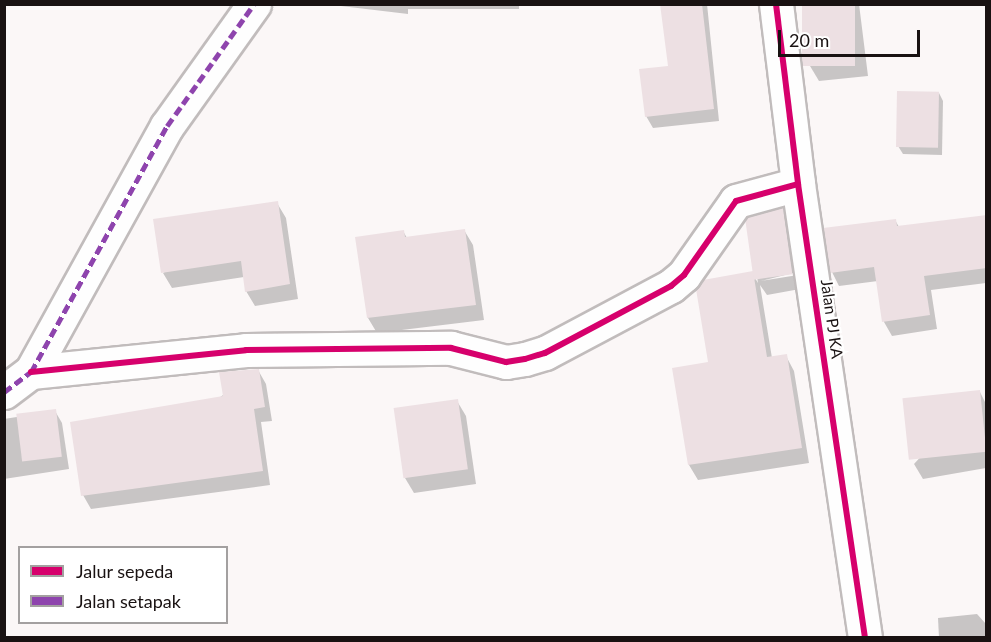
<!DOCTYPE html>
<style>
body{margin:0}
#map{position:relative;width:991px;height:642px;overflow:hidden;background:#fbf7f7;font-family:Lato,sans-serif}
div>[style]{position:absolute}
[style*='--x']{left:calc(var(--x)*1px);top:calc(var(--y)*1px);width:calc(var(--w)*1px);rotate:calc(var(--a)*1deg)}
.shadow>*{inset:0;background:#0003}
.building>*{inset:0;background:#ede0e3;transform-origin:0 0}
.roads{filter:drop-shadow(2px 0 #c1bcbc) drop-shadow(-2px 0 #c1bcbc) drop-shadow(0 2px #c1bcbc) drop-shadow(0 -2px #c1bcbc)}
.minor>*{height:33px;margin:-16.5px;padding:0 16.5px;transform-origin:16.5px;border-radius:16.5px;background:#fefefe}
.quiet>*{height:4.5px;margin-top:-2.25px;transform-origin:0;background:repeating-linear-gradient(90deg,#8e44ad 0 9px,transparent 0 13.5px)}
.cycleway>*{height:6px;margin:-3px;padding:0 3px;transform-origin:3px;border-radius:3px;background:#d6006c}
span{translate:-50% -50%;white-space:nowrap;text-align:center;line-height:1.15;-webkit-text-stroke:4.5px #fff;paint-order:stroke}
.street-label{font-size:16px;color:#191212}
.frame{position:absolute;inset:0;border:6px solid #191212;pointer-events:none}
.legend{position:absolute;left:18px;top:546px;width:210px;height:78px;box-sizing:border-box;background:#fff;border:2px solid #a3a0a0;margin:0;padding:8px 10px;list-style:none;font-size:18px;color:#191212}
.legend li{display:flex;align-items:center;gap:12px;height:30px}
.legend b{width:30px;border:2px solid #a3a0a0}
.scale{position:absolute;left:778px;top:30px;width:142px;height:27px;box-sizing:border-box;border:3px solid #191212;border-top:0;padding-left:8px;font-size:18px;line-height:21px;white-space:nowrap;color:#191212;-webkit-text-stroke:4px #fff;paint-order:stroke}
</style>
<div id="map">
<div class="shadow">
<div style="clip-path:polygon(324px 4px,519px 4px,519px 9px,408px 9px,408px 14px)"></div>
<div style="clip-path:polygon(662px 4px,707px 4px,719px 121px,653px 128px,646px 116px,669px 67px)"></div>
<div style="clip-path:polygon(804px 4px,859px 4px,868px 76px,819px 81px,810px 66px)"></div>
<div style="clip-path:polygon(939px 93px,943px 101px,942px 155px,903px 154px,898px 146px)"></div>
<div style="clip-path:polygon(277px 203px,286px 218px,298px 299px,255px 306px,246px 291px,244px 277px,172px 288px,163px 273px)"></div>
<div style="clip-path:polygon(782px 209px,790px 224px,797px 272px,761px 281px,798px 275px,800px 289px,767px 295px,760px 285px,772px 358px,786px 356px,794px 371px,809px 463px,698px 480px,689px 465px,673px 369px,710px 363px,752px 273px,758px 283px,748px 220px)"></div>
<div style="clip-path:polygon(986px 216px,986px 283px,931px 290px,937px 329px,892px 336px,884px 322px,878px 281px,839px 286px,832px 272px,895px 220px,899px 227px)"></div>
<div style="clip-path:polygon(464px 230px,473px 245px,484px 320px,377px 333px,368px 318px,357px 238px,403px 231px,407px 238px)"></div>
<div style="clip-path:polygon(258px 370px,266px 384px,272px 421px,261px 422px,270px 485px,91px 509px,83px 495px)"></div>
<div style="clip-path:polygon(980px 392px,986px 404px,986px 468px,923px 479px,914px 464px)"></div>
<div style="clip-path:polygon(457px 401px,466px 416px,476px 484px,414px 493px,405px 478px,396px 410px)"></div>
<div style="clip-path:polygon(55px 411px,62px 423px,69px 469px,4px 479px,4px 419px)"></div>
<div style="clip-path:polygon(977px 614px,986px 624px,986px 638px,939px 638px,938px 618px)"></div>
</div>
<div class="building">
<div style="clip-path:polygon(660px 4px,702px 4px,714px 109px,645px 117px,639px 69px,668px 66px)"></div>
<div style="left:802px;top:4px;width:53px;height:62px"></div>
<div style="left:897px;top:91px;width:42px;height:56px;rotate:1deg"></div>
<div style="clip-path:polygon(278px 201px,290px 284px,245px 292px,241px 261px,161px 273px,153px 219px)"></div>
<div style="left:783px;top:208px;width:67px;height:39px;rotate:82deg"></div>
<div style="clip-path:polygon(987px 215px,987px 268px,924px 276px,930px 315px,882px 322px,874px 267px,830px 273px,823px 228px,896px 219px,897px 226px)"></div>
<div style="clip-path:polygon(465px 229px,476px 305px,367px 318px,355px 237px,404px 230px,405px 237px)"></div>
<div style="clip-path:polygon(753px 271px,767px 357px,787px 354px,802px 448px,688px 465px,672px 368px,708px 362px,696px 289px,703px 280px)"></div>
<div style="clip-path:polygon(259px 369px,265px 407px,254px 409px,263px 471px,81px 496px,70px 422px,223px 396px,219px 372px)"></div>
<div style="left:980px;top:390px;width:62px;height:78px;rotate:84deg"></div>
<div style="left:458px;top:399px;width:71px;height:65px;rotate:82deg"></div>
<div style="left:56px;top:409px;width:48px;height:40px;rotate:83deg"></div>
</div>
<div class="roads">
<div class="minor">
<div style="--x:776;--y:4;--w:181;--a:83"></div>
<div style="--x:798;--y:184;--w:459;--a:81.6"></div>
<div style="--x:31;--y:372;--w:216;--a:-5.8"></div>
<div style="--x:246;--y:350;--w:205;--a:-0.6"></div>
<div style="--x:451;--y:348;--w:57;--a:14.3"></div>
<div style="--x:506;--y:362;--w:19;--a:-9"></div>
<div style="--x:525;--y:359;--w:21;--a:-17"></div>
<div style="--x:545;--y:353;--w:143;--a:-28"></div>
<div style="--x:671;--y:286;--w:17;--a:-40"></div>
<div style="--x:684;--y:275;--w:90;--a:-54.9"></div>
<div style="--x:736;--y:201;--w:64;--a:-15.3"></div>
<div style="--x:4;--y:392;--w:34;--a:-37"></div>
<div style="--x:31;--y:372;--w:281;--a:-61.1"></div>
<div style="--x:167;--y:126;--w:150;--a:-54.5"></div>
</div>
</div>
<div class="quiet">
<div style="--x:4;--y:392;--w:34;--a:-37"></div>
<div style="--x:31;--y:372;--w:281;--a:-61.1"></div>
<div style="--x:167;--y:126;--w:150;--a:-54.5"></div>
</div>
<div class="cycleway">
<div style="--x:776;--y:4;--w:181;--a:83"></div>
<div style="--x:798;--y:184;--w:459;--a:81.6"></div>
<div style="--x:31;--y:372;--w:216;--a:-5.8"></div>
<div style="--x:246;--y:350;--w:205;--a:-0.6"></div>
<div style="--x:451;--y:348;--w:57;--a:14.3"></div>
<div style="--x:506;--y:362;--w:19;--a:-9"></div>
<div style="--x:525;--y:359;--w:21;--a:-17"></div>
<div style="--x:545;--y:353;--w:143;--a:-28"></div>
<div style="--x:671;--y:286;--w:17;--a:-40"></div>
<div style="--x:684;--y:275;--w:90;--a:-54.9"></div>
<div style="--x:736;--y:201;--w:64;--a:-15.3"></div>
</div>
<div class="street-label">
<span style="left:832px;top:319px;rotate:82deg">Jalan PJ KA</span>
</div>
<div class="frame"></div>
<ul class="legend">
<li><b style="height:8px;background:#d6006c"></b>Jalur sepeda</li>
<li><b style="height:8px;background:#8e44ad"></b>Jalan setapak</li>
</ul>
<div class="scale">20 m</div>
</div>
